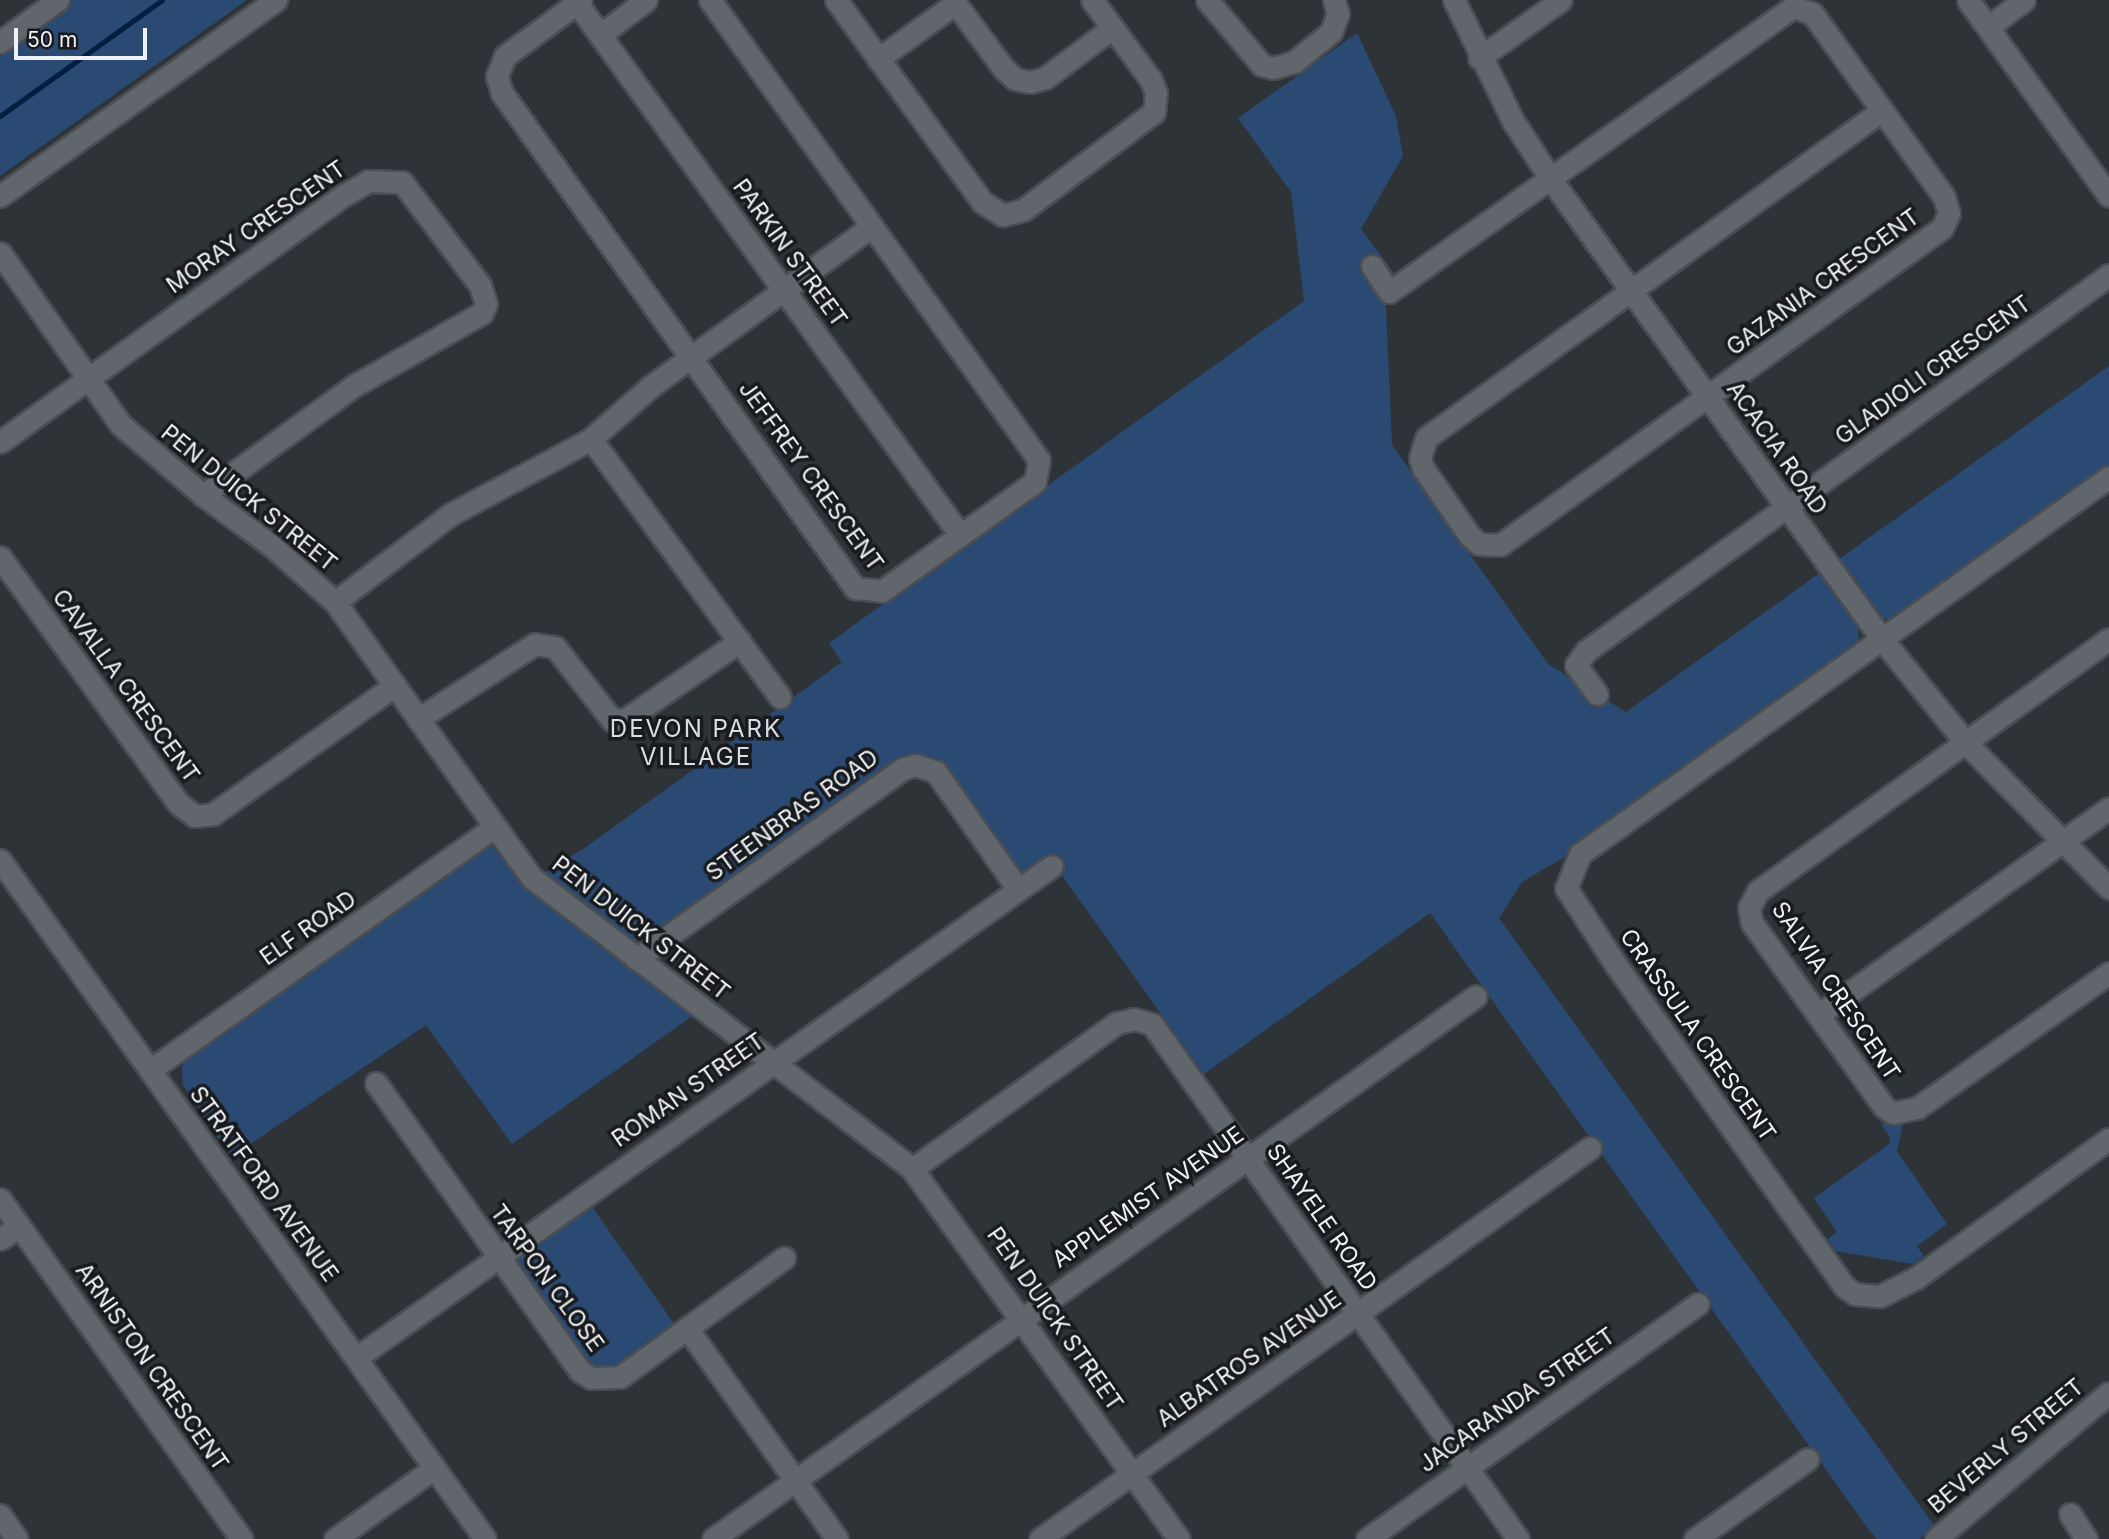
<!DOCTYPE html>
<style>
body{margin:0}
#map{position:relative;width:2109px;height:1539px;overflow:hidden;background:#2e3338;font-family:Inter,sans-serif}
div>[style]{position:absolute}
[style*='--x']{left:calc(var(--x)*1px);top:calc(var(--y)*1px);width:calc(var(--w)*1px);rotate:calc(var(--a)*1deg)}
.green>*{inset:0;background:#2a4a73}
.stream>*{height:5px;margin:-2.5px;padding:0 2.5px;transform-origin:2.5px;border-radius:2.5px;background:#031e40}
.roads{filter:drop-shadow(2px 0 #4a4e53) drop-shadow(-2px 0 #4a4e53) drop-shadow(0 2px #4a4e53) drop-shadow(0 -2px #4a4e53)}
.minor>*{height:21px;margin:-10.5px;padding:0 10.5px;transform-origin:10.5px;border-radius:10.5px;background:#61666c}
span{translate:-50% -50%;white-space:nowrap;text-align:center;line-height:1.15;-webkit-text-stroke:7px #181a1d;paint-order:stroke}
.street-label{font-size:23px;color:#eef1f5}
.neighbourhood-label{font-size:24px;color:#d9dfe6;letter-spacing:2px}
.scale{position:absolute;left:14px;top:28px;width:133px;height:32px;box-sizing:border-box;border:4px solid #eef1f5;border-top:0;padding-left:9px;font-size:21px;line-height:24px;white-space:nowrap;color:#eef1f5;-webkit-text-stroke:5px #181a1d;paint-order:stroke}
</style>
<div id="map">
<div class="green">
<div style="clip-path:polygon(67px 0,247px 0,0 176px,0 48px)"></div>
<div style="clip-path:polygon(1357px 33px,1396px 116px,1403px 156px,1361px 229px,1393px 272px,1386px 307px,1392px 445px,1548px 664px,1626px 712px,1821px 572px,1858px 623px,1859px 643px,1570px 854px,1522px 882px,1499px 918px,1935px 1527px,1919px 1539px,1877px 1539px,1869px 1530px,1430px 913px,1204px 1074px,1053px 863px,1019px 873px,930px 762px,650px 940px,624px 941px,541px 875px,586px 847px,842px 662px,829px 643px,1304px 301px,1291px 192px,1238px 118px)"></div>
<div style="clip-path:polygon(2109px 366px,2109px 467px,1894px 619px,1878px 619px,1835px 562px)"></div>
<div style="clip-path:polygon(488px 845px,499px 848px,554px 910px,695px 1014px,512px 1144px,426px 1025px,231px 1157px,183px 1085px,182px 1067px,188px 1055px)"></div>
<div style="clip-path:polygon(1888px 1120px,1903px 1123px,1897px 1151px,1947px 1224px,1917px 1246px,1924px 1256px,1913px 1264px,1835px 1251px,1827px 1240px,1837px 1232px,1814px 1198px,1889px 1144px,1890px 1137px,1881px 1124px)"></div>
<div style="clip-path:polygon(588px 1201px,677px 1328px,617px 1371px,591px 1370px,514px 1260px)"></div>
</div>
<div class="stream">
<div style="--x:0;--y:116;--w:199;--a:-35.6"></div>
</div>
<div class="roads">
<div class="minor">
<div style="--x:581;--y:0;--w:94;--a:143.6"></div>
<div style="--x:505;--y:56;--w:22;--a:112"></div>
<div style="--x:497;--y:76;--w:18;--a:74"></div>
<div style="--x:502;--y:93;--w:608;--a:54.51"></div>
<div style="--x:855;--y:588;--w:27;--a:6"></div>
<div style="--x:882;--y:591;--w:188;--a:-35.5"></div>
<div style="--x:1035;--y:482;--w:22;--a:-80"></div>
<div style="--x:1039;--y:460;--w:566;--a:-125.57"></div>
<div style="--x:836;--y:0;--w:249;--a:54.1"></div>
<div style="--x:982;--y:202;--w:25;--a:32"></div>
<div style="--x:1003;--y:215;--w:21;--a:-14"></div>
<div style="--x:1023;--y:210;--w:164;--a:-36.8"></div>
<div style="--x:1154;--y:112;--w:19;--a:-84"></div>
<div style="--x:1156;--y:93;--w:14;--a:-111"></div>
<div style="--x:1151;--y:80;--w:99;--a:-126.4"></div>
<div style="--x:953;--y:0;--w:86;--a:53.5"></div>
<div style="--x:1004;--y:69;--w:15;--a:42"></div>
<div style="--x:1015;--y:79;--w:15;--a:11"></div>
<div style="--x:1030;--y:82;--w:16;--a:-15"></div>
<div style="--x:1045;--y:78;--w:84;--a:-36.7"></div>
<div style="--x:1207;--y:0;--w:85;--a:49.8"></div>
<div style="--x:1262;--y:65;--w:11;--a:15"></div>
<div style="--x:1273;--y:68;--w:22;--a:-16"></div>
<div style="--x:1294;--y:62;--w:48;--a:-39"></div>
<div style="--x:1331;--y:32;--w:19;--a:-69"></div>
<div style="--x:1338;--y:14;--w:15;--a:-106"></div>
<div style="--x:1454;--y:0;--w:135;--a:64"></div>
<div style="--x:1513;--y:121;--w:68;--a:57"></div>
<div style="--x:1550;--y:178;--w:567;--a:54.26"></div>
<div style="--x:1881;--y:638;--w:135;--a:51"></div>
<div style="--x:1966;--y:743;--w:204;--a:45.4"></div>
<div style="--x:1968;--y:0;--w:241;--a:54.3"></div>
<div style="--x:577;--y:3;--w:656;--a:54.25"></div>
<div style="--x:1988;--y:27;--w:45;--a:-36.9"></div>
<div style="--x:600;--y:35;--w:58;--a:-37.3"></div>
<div style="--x:0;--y:42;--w:72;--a:-35.9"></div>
<div style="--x:1479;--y:58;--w:100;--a:-35.3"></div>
<div style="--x:878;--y:59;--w:96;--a:-35.7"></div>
<div style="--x:0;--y:196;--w:339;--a:-35.4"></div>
<div style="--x:0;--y:253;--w:210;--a:54.9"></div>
<div style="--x:121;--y:425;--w:108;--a:40.5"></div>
<div style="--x:203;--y:495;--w:86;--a:36.5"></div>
<div style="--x:272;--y:546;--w:84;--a:41.6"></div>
<div style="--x:335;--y:602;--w:339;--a:54.5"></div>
<div style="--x:532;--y:878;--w:479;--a:37.4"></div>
<div style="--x:912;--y:1169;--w:456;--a:54.2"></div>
<div style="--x:1372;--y:266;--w:31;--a:57"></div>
<div style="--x:1389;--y:292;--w:494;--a:-35.2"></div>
<div style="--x:1793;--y:7;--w:20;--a:18"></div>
<div style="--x:1812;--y:13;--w:226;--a:54.3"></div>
<div style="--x:1944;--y:197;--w:17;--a:73"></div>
<div style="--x:1949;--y:213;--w:17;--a:115"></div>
<div style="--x:1942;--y:228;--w:544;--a:144.35"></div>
<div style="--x:1500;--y:545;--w:21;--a:-177"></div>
<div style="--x:1479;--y:544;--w:13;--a:-138"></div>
<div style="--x:1469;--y:535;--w:81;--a:-124.5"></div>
<div style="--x:1423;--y:468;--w:10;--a:-107"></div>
<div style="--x:1420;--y:458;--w:21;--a:-73"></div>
<div style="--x:1426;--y:438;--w:560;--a:-35.7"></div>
<div style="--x:591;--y:439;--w:320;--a:53.8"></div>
<div style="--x:0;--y:442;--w:418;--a:-35.7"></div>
<div style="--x:339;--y:198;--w:34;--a:-30"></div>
<div style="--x:368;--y:181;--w:34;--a:2"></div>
<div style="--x:402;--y:182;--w:129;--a:52.9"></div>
<div style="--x:480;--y:285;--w:20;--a:72"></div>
<div style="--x:486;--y:304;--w:10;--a:114"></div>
<div style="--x:482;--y:313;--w:146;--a:150.4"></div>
<div style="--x:355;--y:385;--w:188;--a:144.1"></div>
<div style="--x:2109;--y:477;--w:650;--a:144.52"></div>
<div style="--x:1580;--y:854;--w:37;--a:112"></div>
<div style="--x:1566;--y:888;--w:95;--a:57"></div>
<div style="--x:1618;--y:968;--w:392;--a:54.6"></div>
<div style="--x:1845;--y:1287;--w:12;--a:35"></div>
<div style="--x:1855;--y:1294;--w:25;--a:5"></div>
<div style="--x:1880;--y:1296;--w:40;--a:-26.6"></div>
<div style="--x:1916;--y:1278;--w:238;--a:-35.8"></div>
<div style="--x:0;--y:557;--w:305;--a:54.1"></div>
<div style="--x:179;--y:804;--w:20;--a:37"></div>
<div style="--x:195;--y:816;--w:18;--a:-6"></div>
<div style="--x:213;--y:814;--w:223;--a:-35.3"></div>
<div style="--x:335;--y:602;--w:146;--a:-37.2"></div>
<div style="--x:451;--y:514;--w:159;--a:-28.2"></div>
<div style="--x:591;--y:439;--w:80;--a:-41.5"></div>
<div style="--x:651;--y:386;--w:271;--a:-35.9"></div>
<div style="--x:2109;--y:639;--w:432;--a:144.3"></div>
<div style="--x:1758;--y:891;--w:19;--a:118"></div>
<div style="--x:1749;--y:908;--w:15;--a:79"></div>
<div style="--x:1752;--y:923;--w:226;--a:54.3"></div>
<div style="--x:1884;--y:1107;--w:11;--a:34"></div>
<div style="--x:1893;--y:1113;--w:25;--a:-12"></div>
<div style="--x:1917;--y:1108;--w:235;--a:-35.1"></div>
<div style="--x:1597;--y:694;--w:36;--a:-126"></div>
<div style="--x:1576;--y:665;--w:17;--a:-54"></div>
<div style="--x:1586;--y:651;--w:644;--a:-35.71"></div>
<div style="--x:418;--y:719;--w:139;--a:-32.7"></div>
<div style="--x:535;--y:644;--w:20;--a:9"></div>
<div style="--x:555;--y:647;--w:93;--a:52"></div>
<div style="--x:612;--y:720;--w:14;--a:-4"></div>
<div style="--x:626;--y:719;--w:138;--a:-34.4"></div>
<div style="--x:0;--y:860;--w:834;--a:54.46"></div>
<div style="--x:636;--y:959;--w:327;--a:-35.5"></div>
<div style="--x:902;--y:769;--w:14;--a:-17"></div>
<div style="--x:915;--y:765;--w:22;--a:18"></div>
<div style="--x:936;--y:772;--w:143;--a:55"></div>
<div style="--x:1818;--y:1015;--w:357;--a:-35.4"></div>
<div style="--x:150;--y:1070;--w:421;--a:-35.2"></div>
<div style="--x:376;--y:1083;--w:353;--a:54.7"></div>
<div style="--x:580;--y:1371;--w:13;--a:32"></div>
<div style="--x:591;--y:1378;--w:29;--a:-2"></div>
<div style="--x:620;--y:1377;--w:203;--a:-36"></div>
<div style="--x:912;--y:1169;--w:252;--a:-35.5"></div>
<div style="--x:1117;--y:1023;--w:17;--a:-13"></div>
<div style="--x:1134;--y:1019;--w:19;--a:16"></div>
<div style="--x:1152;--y:1024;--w:632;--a:54.6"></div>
<div style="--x:0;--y:1199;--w:417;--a:54.6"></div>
<div style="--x:0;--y:1239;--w:23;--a:-34"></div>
<div style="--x:687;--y:1328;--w:259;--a:54.6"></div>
<div style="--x:356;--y:1358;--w:852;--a:-35.26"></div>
<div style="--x:2070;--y:1514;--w:30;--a:57"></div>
<div style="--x:0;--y:1515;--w:29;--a:55"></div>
<div style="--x:335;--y:1539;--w:122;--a:-35.6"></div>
<div style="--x:713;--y:1539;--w:936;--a:-35.44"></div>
<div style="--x:1040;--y:1539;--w:675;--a:-35.41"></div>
<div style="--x:1367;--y:1539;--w:406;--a:-35.4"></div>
<div style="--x:1695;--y:1539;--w:138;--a:-35.3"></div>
<div style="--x:1936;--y:1539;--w:226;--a:-40.2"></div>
</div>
</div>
<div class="street-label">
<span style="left:256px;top:227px;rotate:-35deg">MORAY CRESCENT</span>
<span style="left:790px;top:253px;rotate:54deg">PARKIN STREET</span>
<span style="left:1823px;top:282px;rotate:-36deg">GAZANIA CRESCENT</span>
<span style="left:1933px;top:370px;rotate:-36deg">GLADIOLI CRESCENT</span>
<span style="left:1777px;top:448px;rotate:55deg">ACACIA ROAD</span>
<span style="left:811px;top:476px;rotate:54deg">JEFFREY CRESCENT</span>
<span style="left:249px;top:498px;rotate:39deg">PEN DUICK STREET</span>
<span style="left:126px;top:686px;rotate:54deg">CAVALLA CRESCENT</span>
<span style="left:792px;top:815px;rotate:-36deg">STEENBRAS ROAD</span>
<span style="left:308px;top:928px;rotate:-35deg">ELF ROAD</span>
<span style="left:641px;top:928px;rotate:38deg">PEN DUICK STREET</span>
<span style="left:1836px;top:991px;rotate:56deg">SALVIA CRESCENT</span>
<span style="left:1698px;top:1035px;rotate:55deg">CRASSULA CRESCENT</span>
<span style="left:688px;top:1090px;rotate:-35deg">ROMAN STREET</span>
<span style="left:264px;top:1184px;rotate:54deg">STRATFORD AVENUE</span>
<span style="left:1148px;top:1197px;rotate:-35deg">APPLEMIST AVENUE</span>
<span style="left:1322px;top:1217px;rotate:55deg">SHAYELE ROAD</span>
<span style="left:547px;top:1278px;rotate:54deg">TARPON CLOSE</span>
<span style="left:1055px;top:1319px;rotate:55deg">PEN DUICK STREET</span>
<span style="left:1249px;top:1359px;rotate:-35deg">ALBATROS AVENUE</span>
<span style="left:152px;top:1367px;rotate:55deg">ARNISTON CRESCENT</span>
<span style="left:1517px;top:1400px;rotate:-35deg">JACARANDA STREET</span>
<span style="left:2006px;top:1446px;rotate:-40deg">BEVERLY STREET</span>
</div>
<div class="neighbourhood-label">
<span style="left:696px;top:743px">DEVON PARK<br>VILLAGE</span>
</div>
<div class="scale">50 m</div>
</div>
